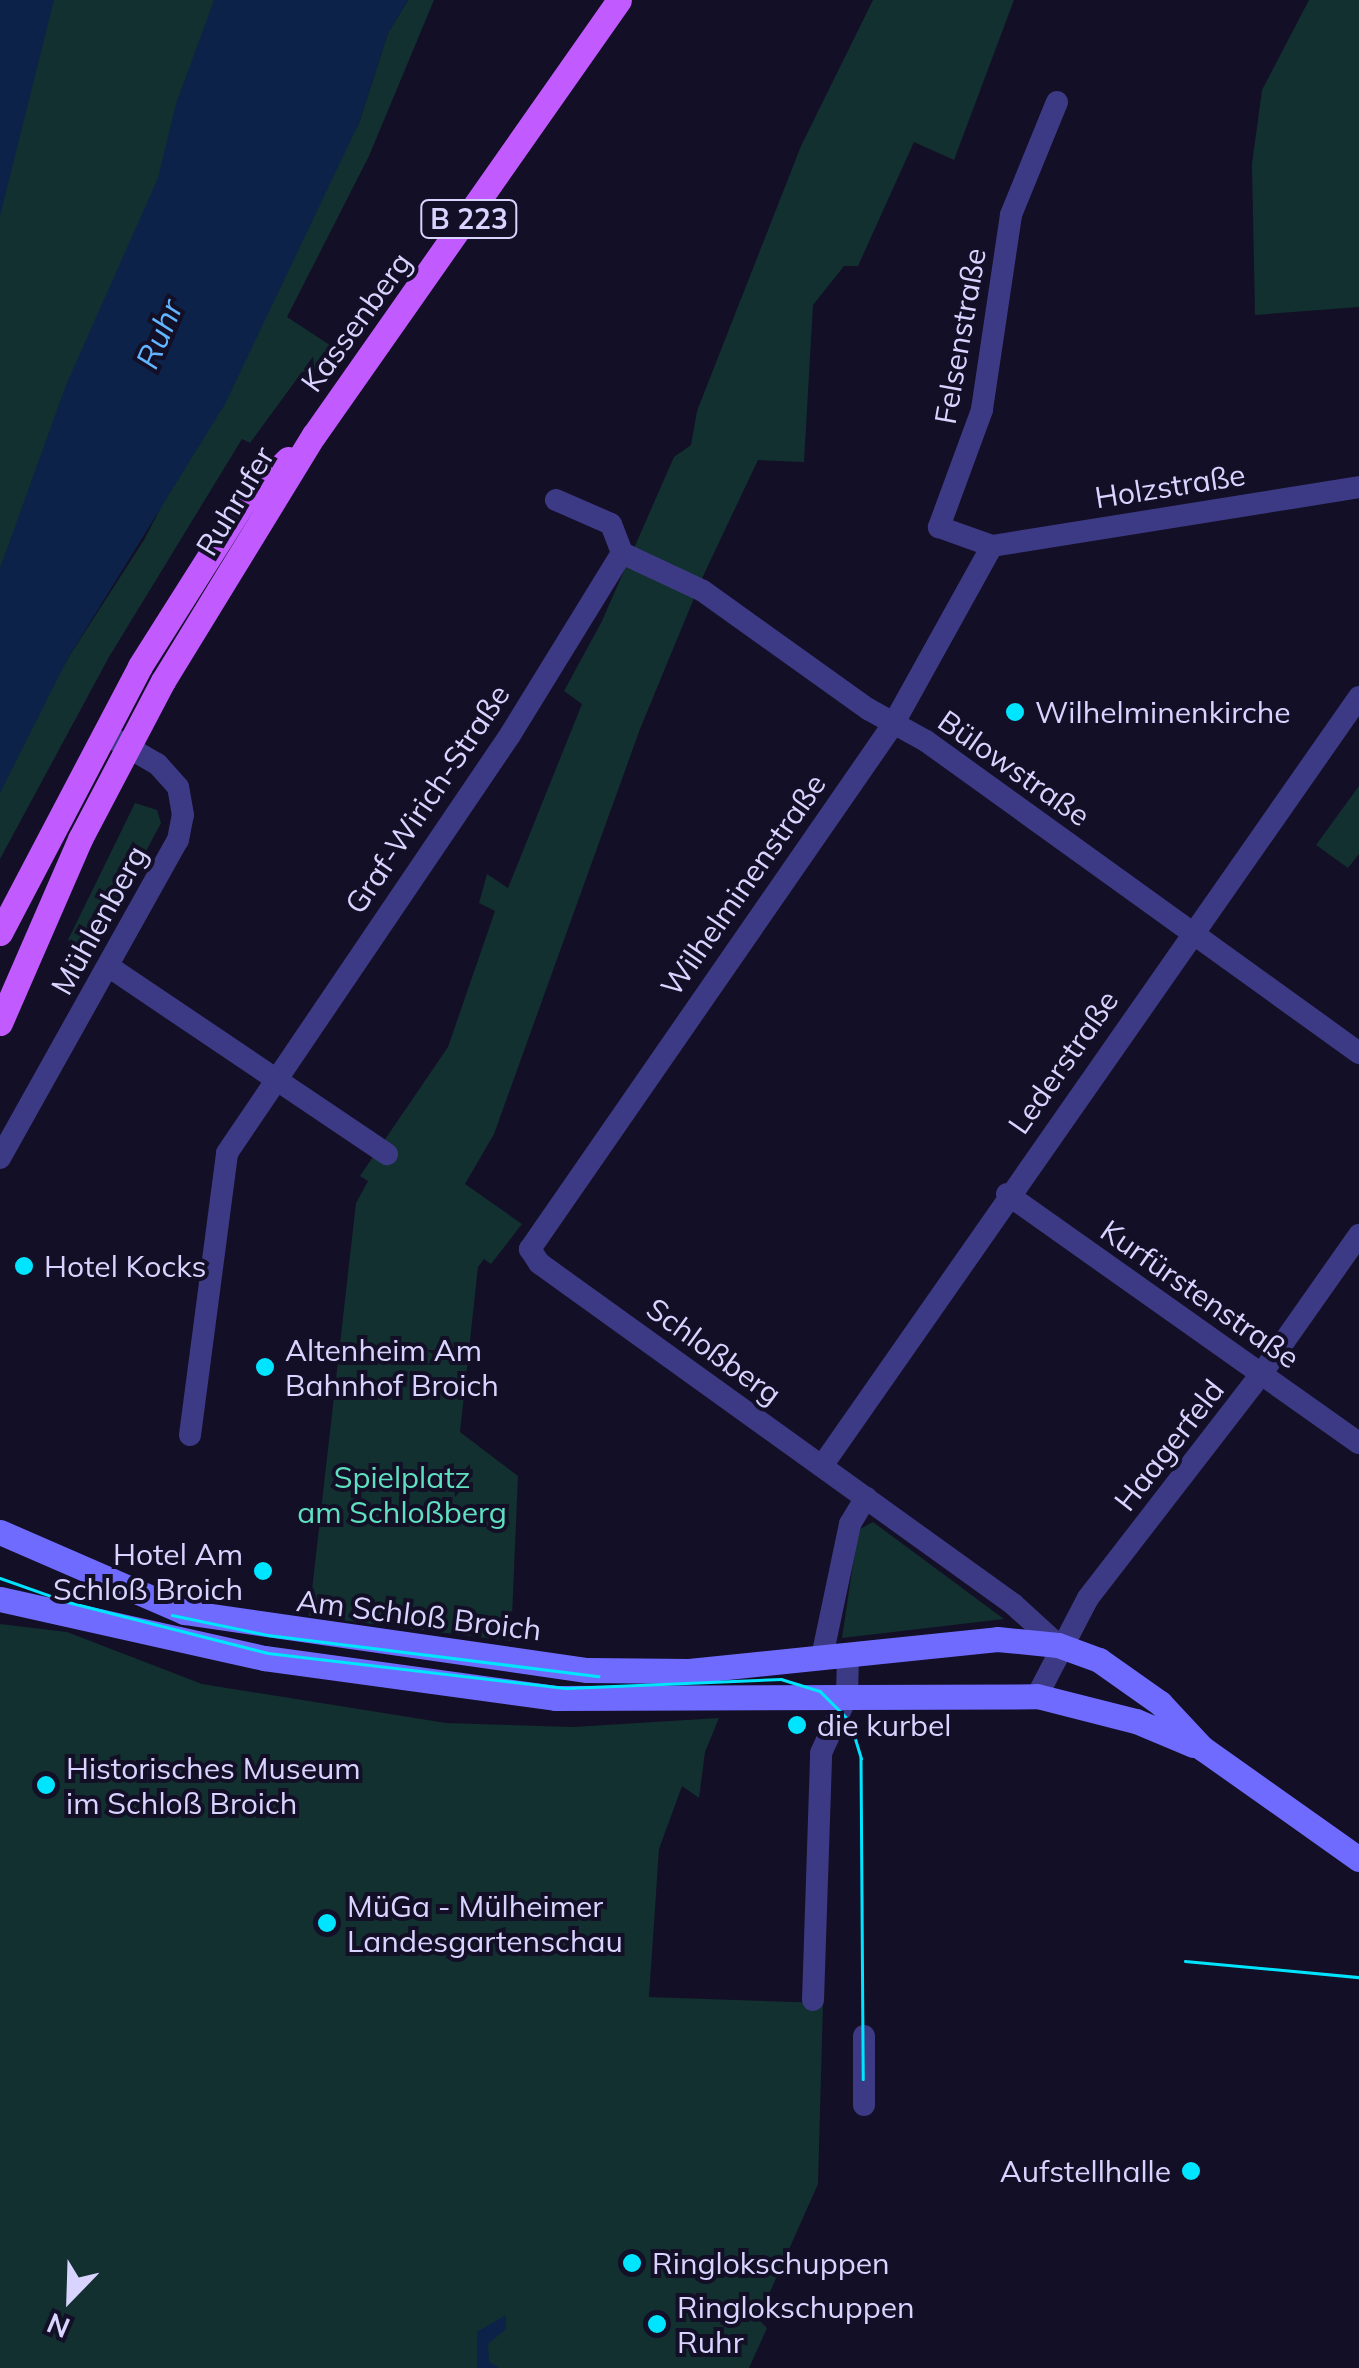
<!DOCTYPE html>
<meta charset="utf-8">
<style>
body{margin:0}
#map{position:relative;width:1359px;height:2368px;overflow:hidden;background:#130f26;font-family:Mulish,sans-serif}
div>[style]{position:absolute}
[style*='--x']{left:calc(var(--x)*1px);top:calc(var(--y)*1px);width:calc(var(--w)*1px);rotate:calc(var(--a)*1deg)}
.green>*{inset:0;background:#12302f}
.water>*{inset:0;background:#0c2248}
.street>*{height:22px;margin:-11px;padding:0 11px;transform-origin:11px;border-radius:11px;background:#3d3a85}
.secondary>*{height:25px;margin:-12.5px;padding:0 12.5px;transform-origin:12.5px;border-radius:12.5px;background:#6f6bff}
.primary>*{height:25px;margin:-12.5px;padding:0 12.5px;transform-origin:12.5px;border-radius:12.5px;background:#c25bff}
.tram>*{height:2.5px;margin:-1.25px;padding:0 1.25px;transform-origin:1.25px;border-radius:1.25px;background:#00e5ff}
.dots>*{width:28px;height:28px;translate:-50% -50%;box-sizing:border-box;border:5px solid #130f26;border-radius:50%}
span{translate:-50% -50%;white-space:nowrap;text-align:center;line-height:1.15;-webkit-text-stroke:8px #130f26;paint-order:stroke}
.shield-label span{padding:2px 8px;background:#130f26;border:2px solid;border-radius:8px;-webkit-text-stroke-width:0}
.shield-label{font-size:28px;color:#d9d4ff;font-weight:700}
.street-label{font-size:30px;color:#d9d4ff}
.poi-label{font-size:30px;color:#d9d4ff}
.left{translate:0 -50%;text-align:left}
.right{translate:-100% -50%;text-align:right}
.park-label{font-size:30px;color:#5fe0c0}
.water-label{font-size:32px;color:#62b6ff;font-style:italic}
.north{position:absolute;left:20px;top:2248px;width:100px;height:100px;-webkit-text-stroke:8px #130f26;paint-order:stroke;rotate:203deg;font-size:28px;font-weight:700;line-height:40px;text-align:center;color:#d9d4ff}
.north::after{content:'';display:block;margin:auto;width:35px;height:45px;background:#d9d4ff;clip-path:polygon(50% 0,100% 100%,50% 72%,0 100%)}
</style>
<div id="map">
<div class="green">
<div style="clip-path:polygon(0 0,319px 0,0 725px)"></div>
<div style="clip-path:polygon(408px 0,434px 0,369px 156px,287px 317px,345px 355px,332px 365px,302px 372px,250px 443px,242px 439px,109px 657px,0 859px,0 793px,12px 761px,68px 658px,144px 540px,359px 123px,388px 33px)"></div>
<div style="clip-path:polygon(873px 0,1014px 0,954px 160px,914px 142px,858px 266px,844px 266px,813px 305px,804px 462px,758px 460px,704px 574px,640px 729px,494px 1134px,465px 1184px,522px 1224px,491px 1264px,484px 1259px,478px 1267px,460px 1432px,518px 1476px,511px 1641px,309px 1616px,356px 1203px,368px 1181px,360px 1176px,448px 1047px,495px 911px,479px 903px,487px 874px,508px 888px,582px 704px,564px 691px,602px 621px,674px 457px,691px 445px,697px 411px,801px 146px)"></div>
<div style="clip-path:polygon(1309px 0,1359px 0,1359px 307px,1255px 315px,1252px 164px,1262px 90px)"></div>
<div style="clip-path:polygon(1359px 786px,1359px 854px,1348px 868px,1316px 845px)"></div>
<div style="clip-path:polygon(135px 803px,157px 810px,161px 823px,92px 953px,68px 940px)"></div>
<div style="clip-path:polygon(873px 1522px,1004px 1619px,842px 1638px,858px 1530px)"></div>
<div style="clip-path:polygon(0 1624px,67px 1632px,202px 1684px,446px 1723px,573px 1727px,719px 1718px,705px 1752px,699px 1798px,682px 1786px,659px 1849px,649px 1997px,823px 2003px,818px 2184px,758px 2319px,767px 2328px,749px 2368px,0 2368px)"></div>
</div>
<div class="water">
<div style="clip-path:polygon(0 0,54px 0,0 216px)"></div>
<div style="clip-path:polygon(214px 0,408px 0,388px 33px,359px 123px,225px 404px,68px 658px,0 793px,0 568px,66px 385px,158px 178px,176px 104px)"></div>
<div style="clip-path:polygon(506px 2315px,506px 2329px,488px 2344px,489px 2362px,499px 2368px,477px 2368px,477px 2332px)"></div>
</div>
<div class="street">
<div style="--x:1057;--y:102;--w:122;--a:112.2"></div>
<div style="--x:1011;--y:215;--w:197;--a:98.5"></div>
<div style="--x:982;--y:410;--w:125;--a:110.2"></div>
<div style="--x:939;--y:527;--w:56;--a:19.7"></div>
<div style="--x:992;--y:546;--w:372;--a:-9.1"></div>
<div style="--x:556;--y:500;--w:60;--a:23.6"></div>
<div style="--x:611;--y:524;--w:31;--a:69"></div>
<div style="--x:992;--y:546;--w:202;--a:119"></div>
<div style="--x:894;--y:723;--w:640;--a:124.68"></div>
<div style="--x:530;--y:1249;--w:17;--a:57"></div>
<div style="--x:539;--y:1263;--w:584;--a:35.73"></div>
<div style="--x:1013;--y:1604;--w:61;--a:42.3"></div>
<div style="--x:622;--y:553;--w:89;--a:25.1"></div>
<div style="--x:703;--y:591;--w:203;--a:35.6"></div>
<div style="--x:868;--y:709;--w:66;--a:28.9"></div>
<div style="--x:926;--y:741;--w:534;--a:35.77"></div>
<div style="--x:111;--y:968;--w:333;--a:34"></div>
<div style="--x:0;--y:1158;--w:364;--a:-60.8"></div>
<div style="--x:178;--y:840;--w:25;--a:-79"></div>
<div style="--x:183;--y:815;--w:28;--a:-100"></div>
<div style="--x:178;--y:787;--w:31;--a:-132"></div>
<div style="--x:157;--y:764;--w:50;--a:-149.8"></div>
<div style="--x:1007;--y:1194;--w:431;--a:35.3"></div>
<div style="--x:190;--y:1435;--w:284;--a:-82.5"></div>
<div style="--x:227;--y:1153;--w:505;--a:-55.9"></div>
<div style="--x:510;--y:735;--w:214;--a:-58.4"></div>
<div style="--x:822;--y:1466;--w:938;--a:-55.07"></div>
<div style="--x:822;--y:1657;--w:136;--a:-78.1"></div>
<div style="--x:850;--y:1524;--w:31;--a:-59"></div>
<div style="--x:1037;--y:1696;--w:110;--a:-62.5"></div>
<div style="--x:1088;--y:1598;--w:284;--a:-52.3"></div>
<div style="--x:1262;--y:1373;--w:169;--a:-54.9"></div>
<div style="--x:813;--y:2000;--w:247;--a:-88.1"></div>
<div style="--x:821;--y:1753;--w:63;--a:-65.5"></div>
<div style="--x:847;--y:1696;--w:42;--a:-88.6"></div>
<div style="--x:864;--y:2036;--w:69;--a:90"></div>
</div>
<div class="secondary">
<div style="--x:0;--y:1532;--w:201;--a:23.5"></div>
<div style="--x:184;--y:1612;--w:407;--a:8.2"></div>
<div style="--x:587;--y:1670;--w:102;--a:0.6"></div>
<div style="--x:689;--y:1671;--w:310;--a:-5.9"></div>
<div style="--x:997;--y:1639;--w:61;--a:5.6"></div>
<div style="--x:1058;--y:1645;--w:44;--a:20.1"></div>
<div style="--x:1099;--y:1660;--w:75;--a:35.2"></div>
<div style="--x:1160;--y:1703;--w:62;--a:47"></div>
<div style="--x:1202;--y:1748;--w:192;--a:35.3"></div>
<div style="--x:0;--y:1599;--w:271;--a:12.6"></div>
<div style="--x:264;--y:1658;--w:294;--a:7.8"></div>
<div style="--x:555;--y:1698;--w:482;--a:-0.2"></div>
<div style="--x:1037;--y:1696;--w:102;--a:14.2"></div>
<div style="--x:1136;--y:1721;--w:62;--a:22.8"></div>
</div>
<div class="primary">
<div style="--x:0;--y:933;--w:301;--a:-62.3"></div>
<div style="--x:140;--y:666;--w:193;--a:-57.7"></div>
<div style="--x:243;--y:503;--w:63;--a:-44.4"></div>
<div style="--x:0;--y:1023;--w:201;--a:-66.5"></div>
<div style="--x:80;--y:839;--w:178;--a:-62.3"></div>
<div style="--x:163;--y:681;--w:289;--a:-58.5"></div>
<div style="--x:314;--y:435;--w:531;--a:-54.96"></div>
</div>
<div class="tram">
<div style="--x:0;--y:1578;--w:72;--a:19.4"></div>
<div style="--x:68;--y:1602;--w:206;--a:14.3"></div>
<div style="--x:268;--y:1653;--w:301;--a:6.7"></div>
<div style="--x:567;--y:1688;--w:214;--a:-2.4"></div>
<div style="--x:781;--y:1679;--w:41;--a:17.1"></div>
<div style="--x:820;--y:1691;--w:42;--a:45"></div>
<div style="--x:850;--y:1721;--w:39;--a:73"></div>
<div style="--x:861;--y:1758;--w:321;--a:89.6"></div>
<div style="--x:172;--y:1615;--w:98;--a:11.8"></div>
<div style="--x:268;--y:1635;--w:333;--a:7.1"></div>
<div style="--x:1185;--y:1961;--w:175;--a:5.3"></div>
</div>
<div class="dots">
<div style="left:1015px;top:712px;background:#00e5ff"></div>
<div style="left:24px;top:1266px;background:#00e5ff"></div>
<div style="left:265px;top:1367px;background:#00e5ff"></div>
<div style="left:263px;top:1571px;background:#00e5ff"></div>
<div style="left:797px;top:1725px;background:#00e5ff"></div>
<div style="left:46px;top:1785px;background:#00e5ff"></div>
<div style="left:327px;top:1923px;background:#00e5ff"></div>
<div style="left:1191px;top:2171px;background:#00e5ff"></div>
<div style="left:632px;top:2263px;background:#00e5ff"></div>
<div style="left:657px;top:2324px;background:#00e5ff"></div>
</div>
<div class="shield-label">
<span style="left:469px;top:219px">B 223</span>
</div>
<div class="street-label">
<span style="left:356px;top:322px;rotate:-54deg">Kassenberg</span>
<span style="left:960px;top:336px;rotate:-80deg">Felsenstraße</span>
<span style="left:1170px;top:486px;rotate:-9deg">Holzstraße</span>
<span style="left:235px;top:501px;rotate:-59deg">Ruhrufer</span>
<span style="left:1014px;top:768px;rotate:35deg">Bülowstraße</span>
<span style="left:427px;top:799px;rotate:-56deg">Graf-Wirich-Straße</span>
<span style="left:743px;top:885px;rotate:-55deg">Wilhelminenstraße</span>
<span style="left:99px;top:920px;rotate:-61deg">Mühlenberg</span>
<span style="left:1063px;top:1062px;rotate:-55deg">Lederstraße</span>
<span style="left:1200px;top:1294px;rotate:35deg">Kurfürstenstraße</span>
<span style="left:714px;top:1351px;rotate:36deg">Schloßberg</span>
<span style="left:1169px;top:1445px;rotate:-52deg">Haagerfeld</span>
<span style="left:419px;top:1615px;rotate:7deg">Am Schloß Broich</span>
</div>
<div class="poi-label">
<span class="left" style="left:1035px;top:712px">Wilhelminenkirche</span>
<span class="left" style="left:44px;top:1266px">Hotel Kocks</span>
<span class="left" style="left:285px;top:1367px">Altenheim Am<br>Bahnhof Broich</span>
<span class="right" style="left:243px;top:1571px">Hotel Am<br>Schloß Broich</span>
<span class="left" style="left:817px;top:1725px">die kurbel</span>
<span class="left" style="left:66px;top:1785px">Historisches Museum<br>im Schloß Broich</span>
<span class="left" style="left:347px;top:1923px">MüGa - Mülheimer<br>Landesgartenschau</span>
<span class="right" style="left:1171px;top:2171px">Aufstellhalle</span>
<span class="left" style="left:652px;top:2263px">Ringlokschuppen</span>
<span class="left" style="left:677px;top:2324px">Ringlokschuppen<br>Ruhr</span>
</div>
<div class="park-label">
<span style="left:402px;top:1494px">Spielplatz<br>am Schloßberg</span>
</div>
<div class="water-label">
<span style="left:159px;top:334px;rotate:-67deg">Ruhr</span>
</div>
<div class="north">N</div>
</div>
